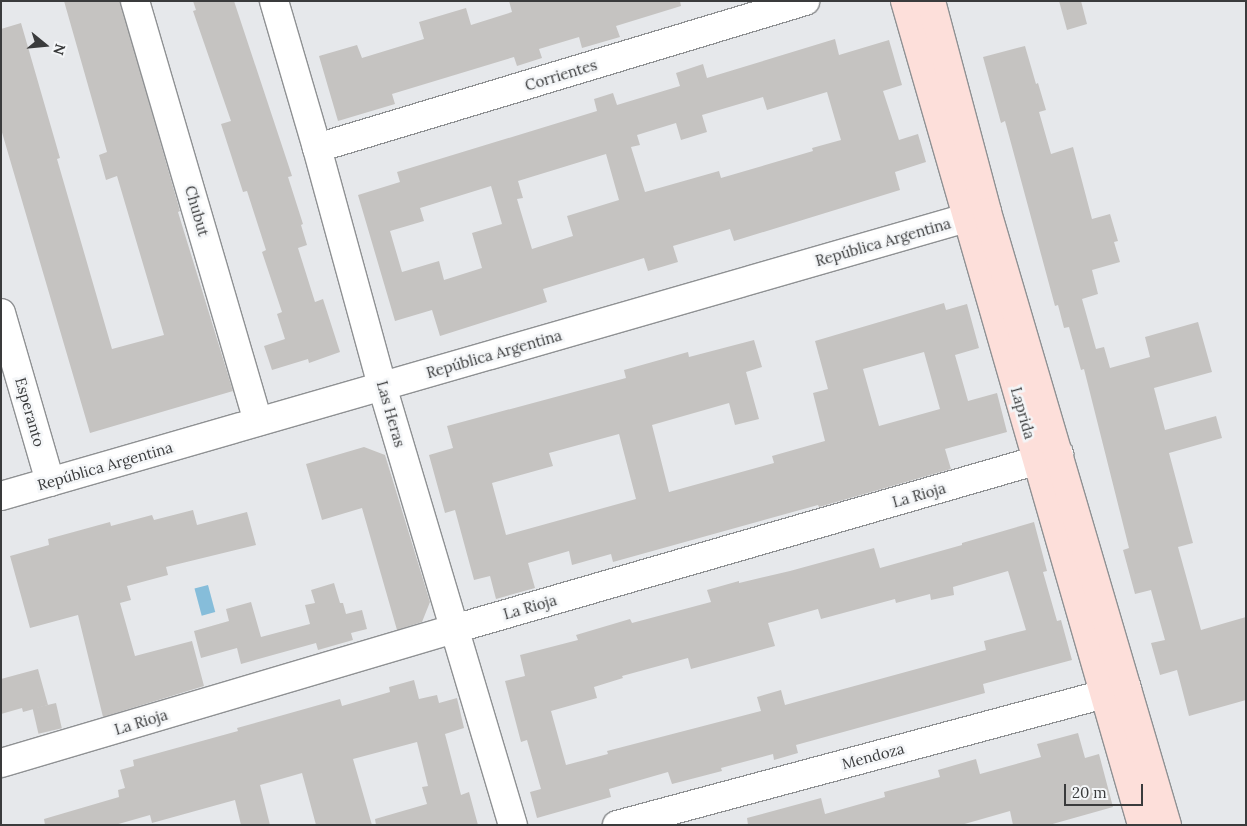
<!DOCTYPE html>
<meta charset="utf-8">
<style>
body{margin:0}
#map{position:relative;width:1247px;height:826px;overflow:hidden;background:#e6e8eb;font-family:Lora,serif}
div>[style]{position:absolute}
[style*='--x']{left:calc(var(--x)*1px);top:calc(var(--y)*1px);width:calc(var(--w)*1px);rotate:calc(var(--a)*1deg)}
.water>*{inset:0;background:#86bdda;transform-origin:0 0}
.building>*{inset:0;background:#c5c3c1;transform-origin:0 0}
.roads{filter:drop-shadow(1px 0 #8f9193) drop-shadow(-1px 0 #8f9193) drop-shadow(0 1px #8f9193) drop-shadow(0 -1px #8f9193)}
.minor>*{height:28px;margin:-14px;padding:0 14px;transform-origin:14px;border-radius:14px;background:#fff}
.secondary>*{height:28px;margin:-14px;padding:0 14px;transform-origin:14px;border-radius:14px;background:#fddfda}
span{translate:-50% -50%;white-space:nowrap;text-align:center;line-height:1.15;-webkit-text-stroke:5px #f4f6f8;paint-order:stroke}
.street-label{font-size:15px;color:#3a3b3c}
.frame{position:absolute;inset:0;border:2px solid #3a3b3c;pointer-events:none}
.north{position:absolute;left:20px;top:20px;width:50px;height:50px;-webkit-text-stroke:4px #f4f6f8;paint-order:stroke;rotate:107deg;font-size:14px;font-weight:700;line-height:20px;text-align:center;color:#3a3b3c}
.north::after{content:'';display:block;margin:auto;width:18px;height:22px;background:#3a3b3c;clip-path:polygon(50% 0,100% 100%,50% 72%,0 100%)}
.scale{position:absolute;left:1064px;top:784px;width:79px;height:22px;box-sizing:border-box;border:2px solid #3a3b3c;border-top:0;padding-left:6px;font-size:15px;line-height:18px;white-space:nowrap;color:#3a3b3c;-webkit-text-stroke:4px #f4f6f8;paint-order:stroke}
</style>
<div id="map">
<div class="water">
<div style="left:208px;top:585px;width:28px;height:14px;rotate:75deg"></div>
</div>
<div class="building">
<div style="clip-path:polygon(64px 1px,120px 1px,180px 211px,178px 212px,233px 391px,90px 433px,1px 129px,1px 29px,21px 23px,60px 158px,57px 159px,112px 349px,164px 335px,117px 176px,106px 180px,99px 155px,107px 152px)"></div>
<div style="clip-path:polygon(193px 1px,234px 1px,292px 176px,288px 177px,303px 224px,301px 225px,307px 245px,298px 248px,315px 302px,323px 299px,340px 352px,309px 363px,308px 359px,272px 370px,264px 346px,285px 339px,277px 314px,282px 312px,262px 252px,266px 250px,247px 191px,243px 192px,221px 124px,231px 121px,193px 11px,196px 10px)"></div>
<div style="clip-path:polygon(509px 1px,680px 1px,681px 6px,616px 26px,620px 37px,582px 48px,579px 37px,539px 49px,542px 58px,517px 66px,514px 57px,392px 94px,395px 104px,338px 121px,319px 56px,357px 45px,362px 58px,424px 39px,419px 22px,466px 8px,471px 25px,512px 12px)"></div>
<div style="clip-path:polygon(1059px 1px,1081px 1px,1087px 24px,1067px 30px)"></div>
<div style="clip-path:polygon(evenodd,835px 39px,839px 55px,889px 40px,902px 85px,883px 91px,899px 140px,918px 134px,926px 162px,895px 172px,900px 190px,734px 241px,730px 229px,673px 246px,678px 262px,648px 271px,644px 258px,543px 289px,547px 302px,440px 336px,432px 310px,395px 321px,358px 195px,400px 182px,397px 172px,597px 111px,594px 99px,613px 93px,617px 105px,680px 86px,676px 73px,703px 64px,707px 78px,835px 39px,827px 92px,841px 140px,812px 148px,813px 151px,721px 178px,719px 171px,645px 192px,631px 147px,640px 145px,637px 135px,676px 123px,681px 140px,707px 132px,702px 115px,763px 97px,767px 110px,827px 92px,835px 39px,606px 154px,619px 200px,567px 216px,573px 236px,532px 249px,517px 199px,523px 198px,518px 181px,606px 154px,835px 39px,491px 186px,502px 224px,472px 233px,482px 268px,444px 280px,439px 261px,402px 272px,390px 231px,424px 221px,420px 208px,491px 186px)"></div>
<div style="clip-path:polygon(1025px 46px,1036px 84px,1038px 83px,1046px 110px,1039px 112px,1051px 154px,1073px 147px,1092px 219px,1110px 214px,1118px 241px,1114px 242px,1120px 262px,1092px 270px,1098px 294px,1082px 299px,1096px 349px,1104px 347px,1110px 368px,1150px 357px,1145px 337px,1198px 322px,1212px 372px,1154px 388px,1165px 430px,1216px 416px,1222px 438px,1169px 453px,1193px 543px,1178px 547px,1201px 630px,1246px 617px,1246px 700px,1189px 716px,1177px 670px,1160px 675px,1151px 643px,1165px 640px,1151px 590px,1135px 594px,1123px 550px,1129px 548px,1084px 369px,1081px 370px,1069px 327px,1064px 328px,1058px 305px,1055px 306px,1005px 121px,1001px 123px,983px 57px)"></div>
<div style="clip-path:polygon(evenodd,944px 303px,946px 310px,967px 304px,979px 348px,955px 355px,968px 401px,997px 393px,1007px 432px,945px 449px,951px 469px,819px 507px,818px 505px,613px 562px,611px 554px,572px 565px,569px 551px,528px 563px,535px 588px,496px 599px,490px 576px,474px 580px,455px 510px,445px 513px,429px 455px,453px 448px,447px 426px,626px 378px,624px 370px,688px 352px,689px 357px,754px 340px,762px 367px,746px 372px,759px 419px,735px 425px,729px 403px,652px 425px,669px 492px,774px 463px,772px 456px,825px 441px,813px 393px,828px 389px,815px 341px,944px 303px,924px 352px,940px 409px,879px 426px,863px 369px,924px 352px,944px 303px,619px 434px,636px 499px,506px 535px,492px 483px,553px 466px,549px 453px,619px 434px)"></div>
<div style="clip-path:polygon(364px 447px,385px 455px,430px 602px,422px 622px,397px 630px,362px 508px,322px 520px,306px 464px)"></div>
<div style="clip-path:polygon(193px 510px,197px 525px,247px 512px,256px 545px,166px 567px,168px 575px,127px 586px,131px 600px,120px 603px,135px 656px,192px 641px,204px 686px,103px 717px,78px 615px,30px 628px,10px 556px,49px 545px,48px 539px,110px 522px,111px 526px,152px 515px,154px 520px)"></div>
<div style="clip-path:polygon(evenodd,1034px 522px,1047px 571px,1043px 572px,1057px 621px,1061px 620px,1072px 660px,983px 684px,985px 693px,796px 745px,798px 753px,774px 760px,773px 754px,721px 768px,722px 771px,672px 784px,668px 772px,609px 789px,611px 797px,537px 818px,530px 792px,541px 789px,527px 740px,521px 742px,505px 681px,525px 676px,520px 655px,578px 640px,576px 635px,630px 619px,632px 623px,711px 602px,707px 590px,739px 581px,739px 583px,790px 571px,874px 548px,880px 568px,962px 545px,962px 543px,1034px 522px,1008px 571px,1026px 630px,984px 641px,986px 650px,785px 705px,781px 690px,757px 697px,761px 711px,607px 751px,608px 754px,566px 765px,551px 711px,597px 698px,594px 687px,623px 678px,622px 676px,688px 658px,691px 669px,775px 646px,768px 623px,818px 609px,821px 619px,895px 599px,896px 603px,930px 594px,931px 600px,954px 595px,953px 587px,1008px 571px)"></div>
<div style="clip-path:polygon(334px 583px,340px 603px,343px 603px,346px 614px,362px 610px,367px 629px,351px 633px,353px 640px,318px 650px,316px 643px,241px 664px,237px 648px,201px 658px,194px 631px,229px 621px,226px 609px,251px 602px,261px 637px,310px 624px,305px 605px,315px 603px,311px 590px)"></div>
<div style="clip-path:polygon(38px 669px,48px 705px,23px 712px,22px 708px,1px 714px,1px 679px)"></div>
<div style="clip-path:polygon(414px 680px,419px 699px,437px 695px,439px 703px,457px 698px,464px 728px,445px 734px,461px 795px,469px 792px,478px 825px,376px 825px,375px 819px,427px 804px,422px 787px,428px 786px,417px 742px,353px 759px,372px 825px,316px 825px,302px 773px,260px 785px,270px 825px,241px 825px,235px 800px,152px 823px,150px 815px,115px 825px,45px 825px,44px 819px,119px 797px,118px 790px,125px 788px,120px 770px,134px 766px,133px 760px,238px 731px,237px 728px,340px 699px,342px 706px,390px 692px,389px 687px)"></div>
<div style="left:56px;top:703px;width:26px;height:24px;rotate:77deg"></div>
<div style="clip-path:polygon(1078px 733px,1085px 758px,1099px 754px,1113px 807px,1049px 825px,1013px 825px,1010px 811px,961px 825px,748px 825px,747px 818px,821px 798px,825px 814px,885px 797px,884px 792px,940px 777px,938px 770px,976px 759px,980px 774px,1041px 757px,1037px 744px)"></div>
</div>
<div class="roads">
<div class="minor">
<div style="--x:135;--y:1;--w:438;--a:73.7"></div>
<div style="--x:274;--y:1;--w:153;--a:73.7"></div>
<div style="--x:317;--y:148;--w:247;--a:74.7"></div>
<div style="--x:382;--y:386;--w:458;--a:73.4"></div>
<div style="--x:317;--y:148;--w:510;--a:-16.76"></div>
<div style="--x:1;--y:313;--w:176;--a:73.8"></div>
<div style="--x:1;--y:496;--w:1026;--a:-16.07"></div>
<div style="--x:1;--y:763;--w:472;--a:-16.5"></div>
<div style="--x:454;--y:629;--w:630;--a:-16.13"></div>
<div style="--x:617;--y:825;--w:528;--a:-15.04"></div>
</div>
<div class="secondary">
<div style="--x:905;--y:1;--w:857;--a:73.95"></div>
<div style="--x:931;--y:1;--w:218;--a:75.1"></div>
<div style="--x:987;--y:212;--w:639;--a:73.64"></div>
</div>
</div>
<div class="street-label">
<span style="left:561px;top:75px;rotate:-17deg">Corrientes</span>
<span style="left:197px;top:211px;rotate:74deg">Chubut</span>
<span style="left:883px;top:242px;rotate:-16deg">República Argentina</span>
<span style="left:494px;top:354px;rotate:-16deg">República Argentina</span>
<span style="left:30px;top:412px;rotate:74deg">Esperanto</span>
<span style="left:1023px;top:413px;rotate:74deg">Laprida</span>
<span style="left:391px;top:414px;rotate:74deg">Las Heras</span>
<span style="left:105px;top:466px;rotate:-16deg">República Argentina</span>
<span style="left:919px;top:495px;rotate:-16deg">La Rioja</span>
<span style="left:530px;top:607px;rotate:-16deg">La Rioja</span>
<span style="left:141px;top:722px;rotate:-17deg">La Rioja</span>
<span style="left:873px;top:756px;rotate:-15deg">Mendoza</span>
</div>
<div class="frame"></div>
<div class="north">N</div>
<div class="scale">20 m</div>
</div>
